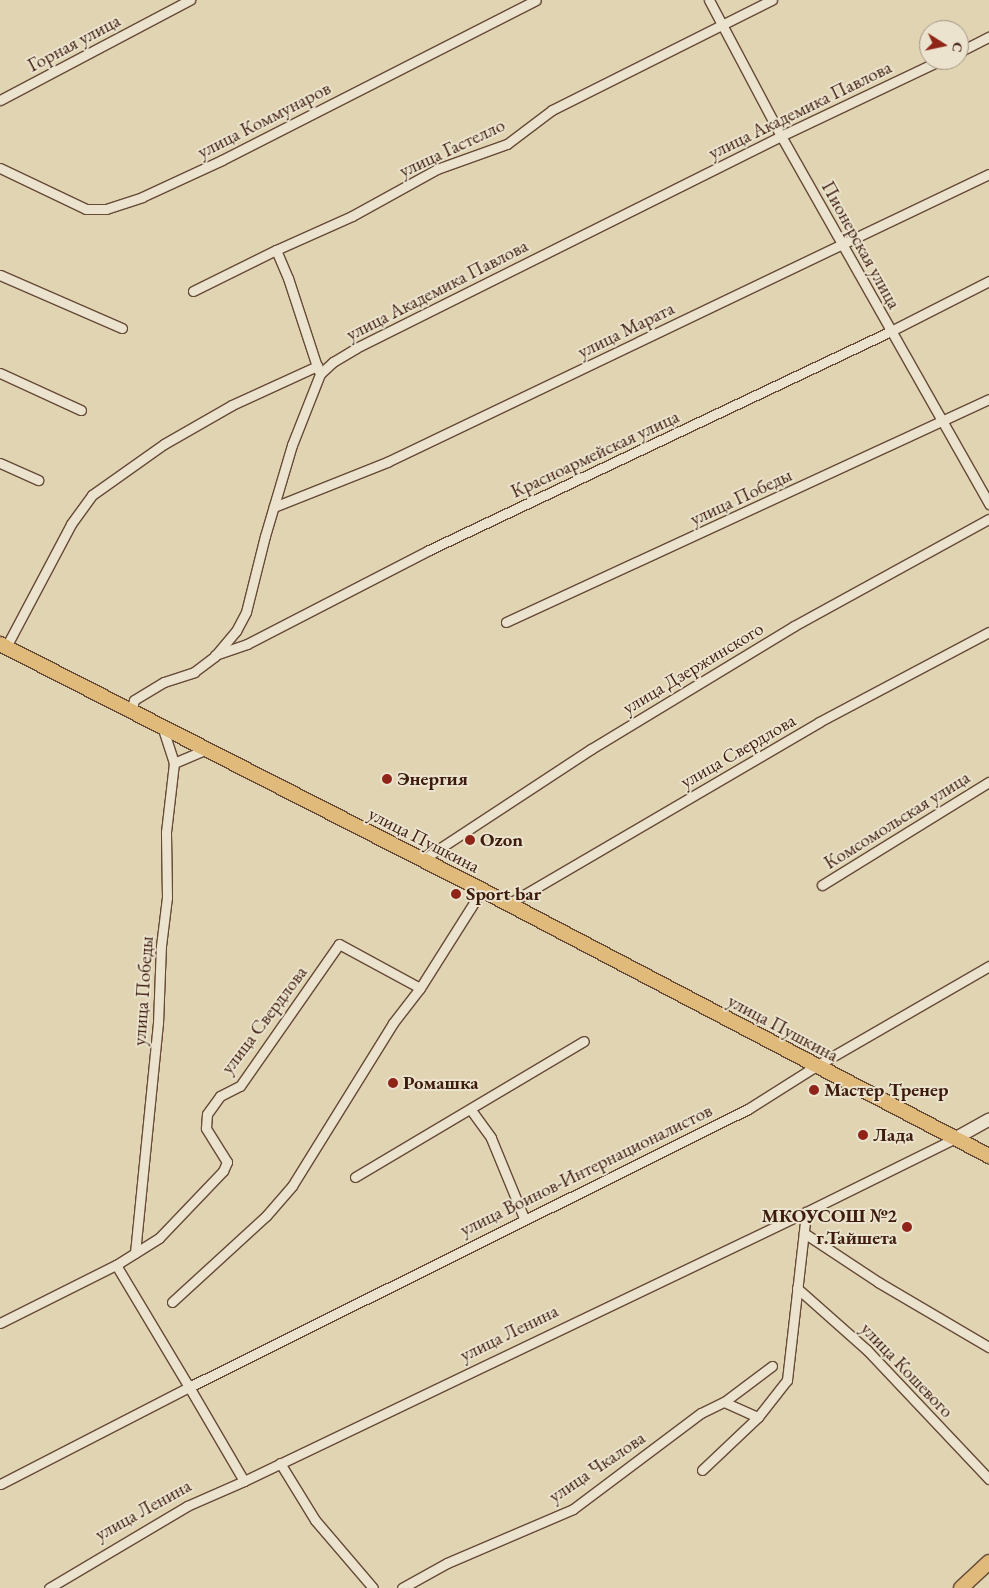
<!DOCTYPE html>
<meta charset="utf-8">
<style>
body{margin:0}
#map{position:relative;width:989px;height:1588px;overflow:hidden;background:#e0d4b3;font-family:"EB Garamond",serif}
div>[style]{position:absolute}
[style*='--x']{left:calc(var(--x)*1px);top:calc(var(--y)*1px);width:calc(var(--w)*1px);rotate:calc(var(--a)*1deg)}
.roads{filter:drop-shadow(1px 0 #664a36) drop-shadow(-1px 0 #664a36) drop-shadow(0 1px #664a36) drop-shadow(0 -1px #664a36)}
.minor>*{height:9px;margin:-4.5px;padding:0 4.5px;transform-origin:4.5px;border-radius:4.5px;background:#ebe3ce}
.secondary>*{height:12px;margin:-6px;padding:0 6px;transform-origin:6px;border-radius:6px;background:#ebe3ce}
.primary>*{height:14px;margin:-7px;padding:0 7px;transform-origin:7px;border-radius:7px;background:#e0ba7a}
.dots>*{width:14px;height:14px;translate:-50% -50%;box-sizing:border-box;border:2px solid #ebe3ce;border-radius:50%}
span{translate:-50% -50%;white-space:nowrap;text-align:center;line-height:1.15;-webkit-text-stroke:4px #ebe3ce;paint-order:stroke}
.street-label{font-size:19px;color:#3d1c0d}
.poi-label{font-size:19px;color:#3d1c0d;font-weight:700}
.left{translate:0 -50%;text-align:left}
.right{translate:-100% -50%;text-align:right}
.north{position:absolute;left:919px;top:20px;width:50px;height:50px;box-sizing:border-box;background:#ebe3ce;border:1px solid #a59381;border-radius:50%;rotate:100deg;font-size:14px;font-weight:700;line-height:20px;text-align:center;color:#3d1c0d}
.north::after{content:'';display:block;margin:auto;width:18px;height:22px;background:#8f2418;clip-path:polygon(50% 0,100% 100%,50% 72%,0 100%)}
</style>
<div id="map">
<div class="roads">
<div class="minor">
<div style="--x:709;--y:0;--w:154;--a:62.1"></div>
<div style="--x:781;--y:136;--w:423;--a:60.5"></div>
<div style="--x:959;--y:52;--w:34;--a:-27"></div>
<div style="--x:0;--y:100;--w:215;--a:-27.8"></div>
<div style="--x:0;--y:168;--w:95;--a:25.5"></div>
<div style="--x:86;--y:209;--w:20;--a:0"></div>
<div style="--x:106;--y:209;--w:38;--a:-18"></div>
<div style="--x:142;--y:197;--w:88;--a:-24.8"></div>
<div style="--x:222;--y:160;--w:352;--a:-27"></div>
<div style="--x:276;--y:250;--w:30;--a:67"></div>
<div style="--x:288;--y:278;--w:97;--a:71.9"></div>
<div style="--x:0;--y:275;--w:133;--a:23.5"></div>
<div style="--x:193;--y:291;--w:93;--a:-26.3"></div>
<div style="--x:276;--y:250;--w:83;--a:-24.1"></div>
<div style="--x:352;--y:216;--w:97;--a:-28.9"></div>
<div style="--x:437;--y:169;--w:74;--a:-19.7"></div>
<div style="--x:507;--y:144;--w:56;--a:-37.1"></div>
<div style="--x:552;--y:110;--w:246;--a:-26.6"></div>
<div style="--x:0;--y:373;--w:89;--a:24.6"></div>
<div style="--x:0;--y:463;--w:42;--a:24.1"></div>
<div style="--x:274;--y:507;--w:122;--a:-21.7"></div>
<div style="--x:387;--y:462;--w:667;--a:-25.57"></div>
<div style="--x:506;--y:622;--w:532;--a:-24.78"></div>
<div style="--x:6;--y:647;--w:139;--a:-62.1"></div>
<div style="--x:71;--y:524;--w:36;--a:-54"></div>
<div style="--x:92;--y:495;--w:88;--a:-35.3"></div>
<div style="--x:164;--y:444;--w:78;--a:-29.8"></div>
<div style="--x:232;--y:405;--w:94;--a:-24.6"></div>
<div style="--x:215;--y:655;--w:34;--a:-19"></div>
<div style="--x:247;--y:644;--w:205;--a:-27.3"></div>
<div style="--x:429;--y:550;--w:511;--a:-25.36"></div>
<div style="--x:891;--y:331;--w:110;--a:-27"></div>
<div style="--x:131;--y:713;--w:13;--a:-77"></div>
<div style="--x:134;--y:700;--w:35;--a:-31"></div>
<div style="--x:164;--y:682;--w:32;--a:-18"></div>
<div style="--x:194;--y:672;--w:26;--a:-37"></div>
<div style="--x:215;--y:656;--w:33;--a:-50"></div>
<div style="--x:236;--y:631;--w:21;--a:-62"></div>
<div style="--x:246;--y:612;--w:78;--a:-76"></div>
<div style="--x:265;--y:536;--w:95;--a:-73.5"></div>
<div style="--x:292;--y:445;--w:76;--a:-68.5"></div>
<div style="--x:320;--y:374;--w:18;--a:-43"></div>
<div style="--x:333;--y:362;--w:27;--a:-31"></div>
<div style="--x:356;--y:348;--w:475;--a:-26.5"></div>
<div style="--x:781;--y:136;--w:177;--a:-25.4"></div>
<div style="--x:163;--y:729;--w:36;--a:72"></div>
<div style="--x:422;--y:860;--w:202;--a:-33.3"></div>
<div style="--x:591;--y:749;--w:237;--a:-31.2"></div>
<div style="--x:794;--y:626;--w:222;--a:-28.8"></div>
<div style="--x:822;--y:885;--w:196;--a:-31.7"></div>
<div style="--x:508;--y:904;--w:360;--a:-30.3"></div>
<div style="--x:819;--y:722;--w:192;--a:-27.9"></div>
<div style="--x:471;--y:1110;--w:34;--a:54"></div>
<div style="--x:491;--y:1138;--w:87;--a:67.6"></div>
<div style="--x:355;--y:1177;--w:266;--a:-30.7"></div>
<div style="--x:804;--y:1233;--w:89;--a:33.5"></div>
<div style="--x:878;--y:1282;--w:129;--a:30.4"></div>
<div style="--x:135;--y:1253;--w:231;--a:-84.3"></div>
<div style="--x:158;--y:1023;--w:77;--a:-87.8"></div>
<div style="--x:161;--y:946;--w:49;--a:-83"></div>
<div style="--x:167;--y:897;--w:65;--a:-90.9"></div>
<div style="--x:166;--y:832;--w:69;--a:-83.4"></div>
<div style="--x:174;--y:763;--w:33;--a:-23"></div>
<div style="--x:116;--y:1265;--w:51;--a:-32.1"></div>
<div style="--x:159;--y:1238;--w:93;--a:-46.3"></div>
<div style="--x:223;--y:1171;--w:10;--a:-66"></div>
<div style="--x:227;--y:1162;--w:40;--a:-122"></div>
<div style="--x:206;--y:1128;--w:14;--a:-86"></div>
<div style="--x:207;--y:1114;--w:22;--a:-54"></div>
<div style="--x:220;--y:1096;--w:22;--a:-27"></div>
<div style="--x:240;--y:1086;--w:173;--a:-55.1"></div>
<div style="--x:339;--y:944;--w:92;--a:28.5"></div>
<div style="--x:797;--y:1288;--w:94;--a:41.5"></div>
<div style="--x:867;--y:1350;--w:178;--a:46.6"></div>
<div style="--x:172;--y:1302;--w:127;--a:-42.5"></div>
<div style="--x:266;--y:1216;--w:40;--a:-49"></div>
<div style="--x:292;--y:1186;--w:192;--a:-58.2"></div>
<div style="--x:393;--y:1023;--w:44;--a:-52.4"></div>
<div style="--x:420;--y:988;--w:116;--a:-57.7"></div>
<div style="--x:0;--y:1323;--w:130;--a:-26.6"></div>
<div style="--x:116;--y:1265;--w:142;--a:59.1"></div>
<div style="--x:189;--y:1387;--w:212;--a:152.8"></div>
<div style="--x:724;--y:1402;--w:37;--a:24"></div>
<div style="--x:280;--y:1463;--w:67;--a:58.4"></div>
<div style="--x:315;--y:1520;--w:89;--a:49.5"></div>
<div style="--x:702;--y:1470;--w:77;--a:-43.4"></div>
<div style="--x:758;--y:1417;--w:47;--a:-51.9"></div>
<div style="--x:787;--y:1380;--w:169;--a:-83.5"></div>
<div style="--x:244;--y:1481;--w:109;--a:-120.3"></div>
<div style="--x:189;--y:1387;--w:624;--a:-26.44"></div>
<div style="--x:748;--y:1109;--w:80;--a:-32.3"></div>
<div style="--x:816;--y:1066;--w:200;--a:-30"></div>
<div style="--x:49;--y:1588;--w:161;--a:-30.7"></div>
<div style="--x:187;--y:1506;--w:62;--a:-23.7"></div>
<div style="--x:244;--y:1481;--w:623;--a:-25.58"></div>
<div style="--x:806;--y:1212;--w:167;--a:-26.3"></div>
<div style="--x:402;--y:1588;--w:51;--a:-29.1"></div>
<div style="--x:447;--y:1563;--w:137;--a:-23.2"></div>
<div style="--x:573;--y:1509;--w:160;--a:-36.9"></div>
<div style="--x:701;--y:1413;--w:25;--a:-26"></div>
<div style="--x:724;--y:1402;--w:60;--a:-36.9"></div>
</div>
<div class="secondary">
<div style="--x:956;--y:1138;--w:38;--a:-29"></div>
</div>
<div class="primary">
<div style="--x:0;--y:644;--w:541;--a:27.04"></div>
<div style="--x:482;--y:890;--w:573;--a:27.68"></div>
<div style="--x:961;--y:1588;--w:38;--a:-43"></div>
</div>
</div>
<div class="dots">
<div style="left:387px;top:779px;background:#8f2418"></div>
<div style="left:470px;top:840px;background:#8f2418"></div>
<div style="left:456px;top:894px;background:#8f2418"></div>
<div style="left:393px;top:1083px;background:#8f2418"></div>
<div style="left:814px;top:1090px;background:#8f2418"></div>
<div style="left:863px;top:1135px;background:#8f2418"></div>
<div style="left:907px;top:1227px;background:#8f2418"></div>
</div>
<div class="street-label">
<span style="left:74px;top:43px;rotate:-28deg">Горная улица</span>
<span style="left:800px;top:110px;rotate:-26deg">улица Академика Павлова</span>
<span style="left:264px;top:120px;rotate:-27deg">улица Коммунаров</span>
<span style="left:452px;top:148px;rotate:-25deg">улица Гастелло</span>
<span style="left:861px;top:245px;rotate:61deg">Пионерская улица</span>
<span style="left:437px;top:290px;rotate:-27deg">улица Академика Павлова</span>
<span style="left:626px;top:330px;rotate:-26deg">улица Марата</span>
<span style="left:595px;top:454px;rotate:-25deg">Красноармейская улица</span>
<span style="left:741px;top:497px;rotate:-25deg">улица Победы</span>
<span style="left:693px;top:668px;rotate:-31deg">улица Дзержинского</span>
<span style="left:738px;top:751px;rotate:-30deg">улица Свердлова</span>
<span style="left:897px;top:820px;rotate:-32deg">Комсомольская улица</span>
<span style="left:424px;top:840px;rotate:27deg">улица Пушкина</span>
<span style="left:143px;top:991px;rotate:-86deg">улица Победы</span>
<span style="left:264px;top:1020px;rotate:-53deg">улица Свердлова</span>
<span style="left:783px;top:1028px;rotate:28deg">улица Пушкина</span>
<span style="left:586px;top:1170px;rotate:-26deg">улица Воинов-Интернационалистов</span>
<span style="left:509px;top:1333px;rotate:-26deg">улица Ленина</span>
<span style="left:907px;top:1370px;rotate:46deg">улица Кошевого</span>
<span style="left:597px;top:1467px;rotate:-34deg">улица Чкалова</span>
<span style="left:143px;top:1510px;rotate:-29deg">улица Ленина</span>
</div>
<div class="poi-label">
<span class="left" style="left:397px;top:779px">Энергия</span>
<span class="left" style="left:480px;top:840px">Ozon</span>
<span class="left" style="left:466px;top:894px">Sport bar</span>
<span class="left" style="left:403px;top:1083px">Ромашка</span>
<span class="left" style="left:824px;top:1090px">Мастер Тренер</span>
<span class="left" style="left:873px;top:1135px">Лада</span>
<span class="right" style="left:897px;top:1227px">МКОУСОШ №2<br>г.Тайшета</span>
</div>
<div class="north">С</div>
</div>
